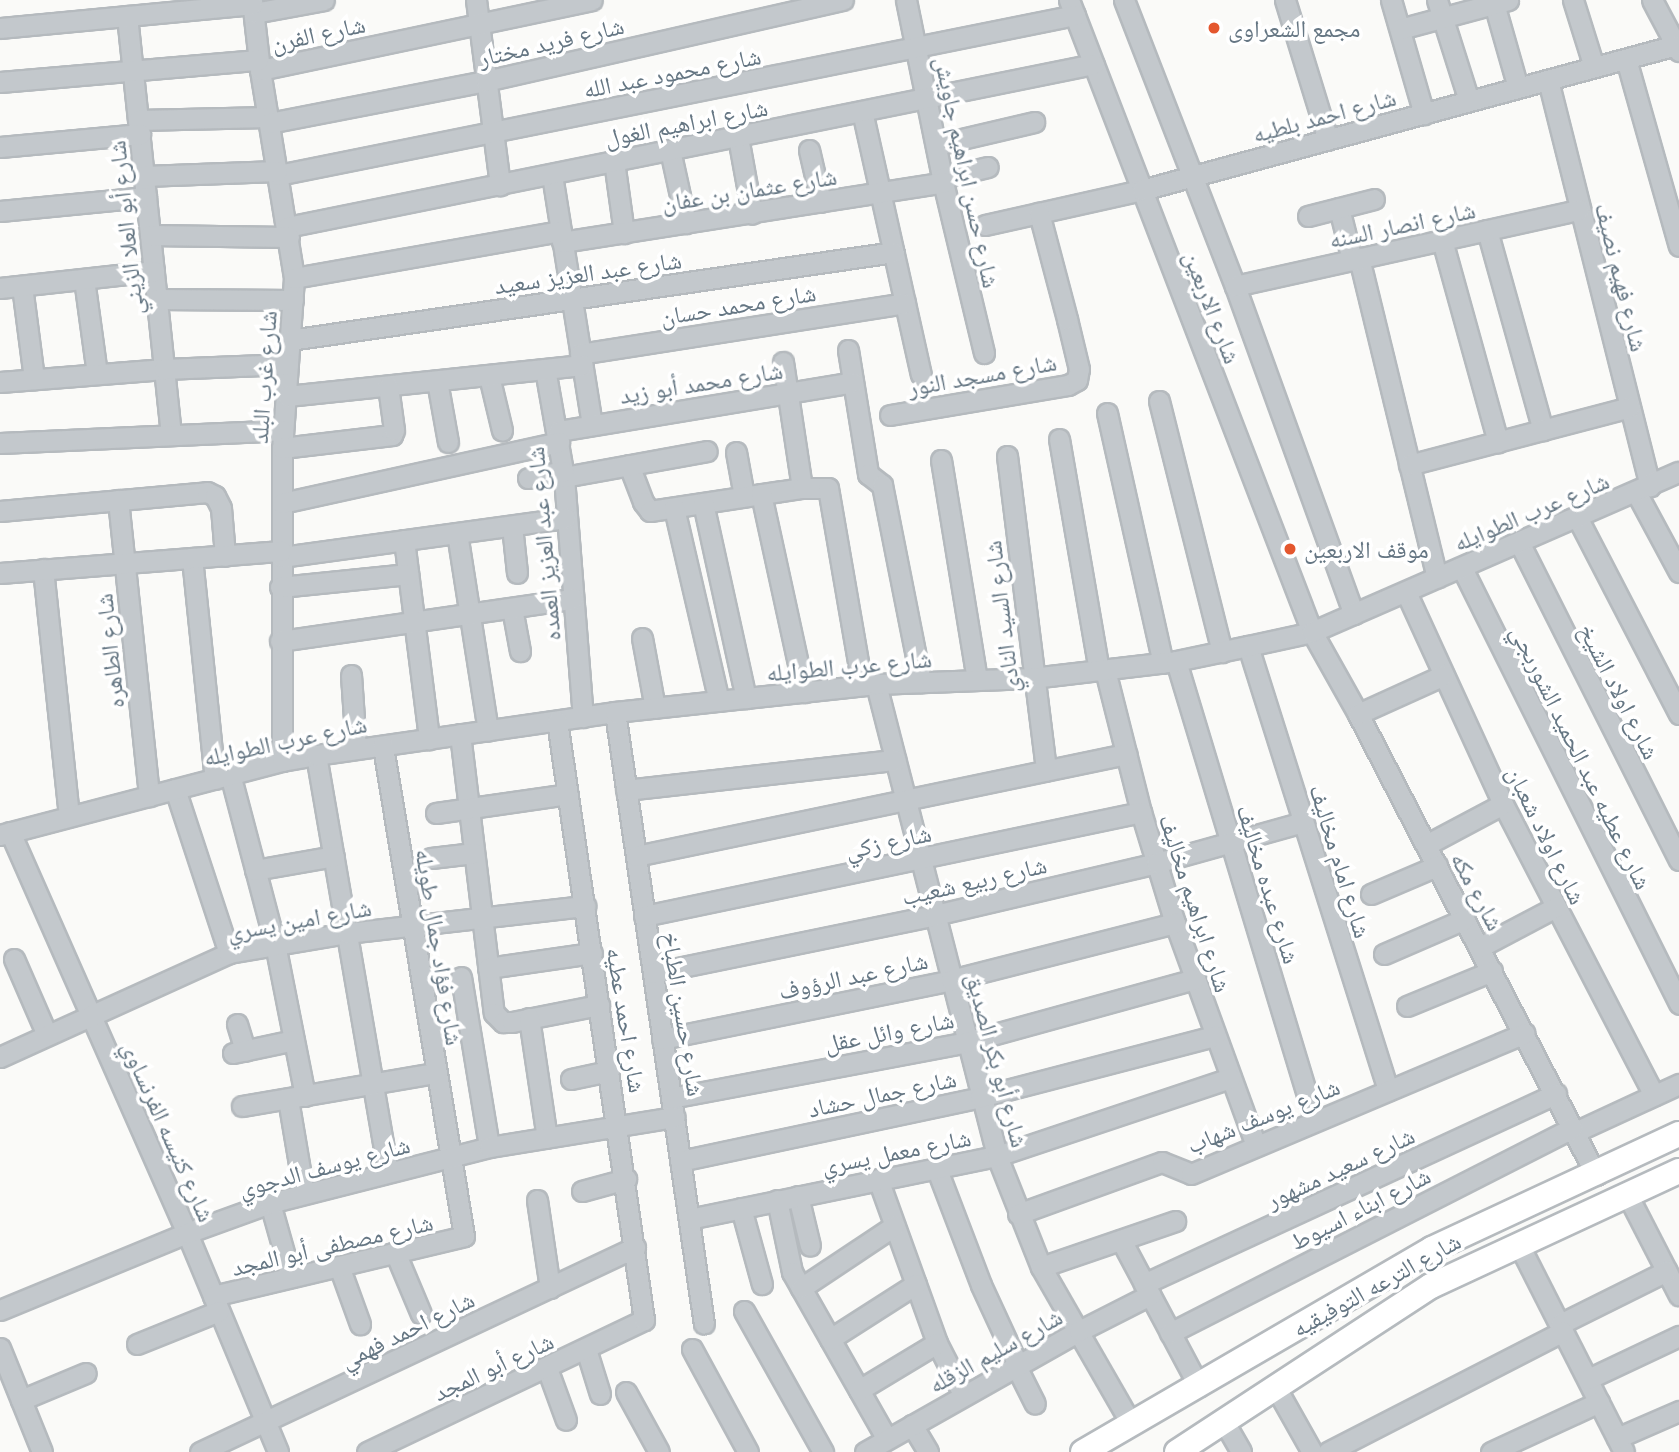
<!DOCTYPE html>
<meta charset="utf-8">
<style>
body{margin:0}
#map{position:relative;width:1679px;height:1452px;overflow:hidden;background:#fafaf8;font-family:Lato,"Noto Naskh Arabic",sans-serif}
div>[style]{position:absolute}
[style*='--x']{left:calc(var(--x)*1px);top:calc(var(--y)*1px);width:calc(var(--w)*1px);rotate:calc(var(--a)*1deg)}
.roads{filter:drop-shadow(2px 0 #b5babe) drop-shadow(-2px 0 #b5babe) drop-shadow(0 2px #b5babe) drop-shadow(0 -2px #b5babe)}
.minor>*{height:19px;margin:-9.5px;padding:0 9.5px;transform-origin:9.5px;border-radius:9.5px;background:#c3c8cc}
.major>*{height:24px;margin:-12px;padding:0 12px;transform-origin:12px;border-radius:12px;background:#fff}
.dots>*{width:19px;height:19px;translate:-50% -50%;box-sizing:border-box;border:4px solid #fff;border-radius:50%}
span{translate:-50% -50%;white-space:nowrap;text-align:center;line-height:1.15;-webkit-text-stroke:7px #fff;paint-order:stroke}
.poi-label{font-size:24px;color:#657683}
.left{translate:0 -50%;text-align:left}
.street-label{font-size:24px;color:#657683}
</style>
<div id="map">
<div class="roads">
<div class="minor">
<div style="--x:252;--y:0;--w:70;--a:83.5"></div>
<div style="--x:260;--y:70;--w:211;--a:80.7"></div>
<div style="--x:294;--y:278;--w:170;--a:94"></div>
<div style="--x:282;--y:448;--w:313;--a:90"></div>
<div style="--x:476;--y:0;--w:187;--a:82.6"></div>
<div style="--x:906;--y:0;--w:186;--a:78.5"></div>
<div style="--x:943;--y:182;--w:176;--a:76.5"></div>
<div style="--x:1069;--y:0;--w:677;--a:68.97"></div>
<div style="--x:1312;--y:632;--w:94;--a:60.7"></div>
<div style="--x:1358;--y:714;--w:519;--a:62.69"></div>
<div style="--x:1124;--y:0;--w:307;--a:68.8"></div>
<div style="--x:1235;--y:286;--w:349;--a:70.1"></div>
<div style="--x:1285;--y:0;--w:146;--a:72.9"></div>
<div style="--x:1391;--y:0;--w:119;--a:73.9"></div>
<div style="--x:1437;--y:0;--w:106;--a:72.4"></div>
<div style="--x:1493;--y:0;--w:91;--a:74.1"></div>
<div style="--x:1573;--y:0;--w:70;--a:72.6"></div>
<div style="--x:1652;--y:0;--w:58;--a:62.1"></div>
<div style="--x:254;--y:13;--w:71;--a:-10.5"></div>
<div style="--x:127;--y:16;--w:421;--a:84"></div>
<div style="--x:0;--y:28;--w:253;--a:-5.4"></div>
<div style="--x:1400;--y:29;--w:112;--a:-15"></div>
<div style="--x:1626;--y:59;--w:194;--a:74.2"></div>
<div style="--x:260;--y:70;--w:339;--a:-11.9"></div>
<div style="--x:1548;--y:80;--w:419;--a:75.9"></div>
<div style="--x:0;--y:82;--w:259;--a:-4.9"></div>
<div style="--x:862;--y:111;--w:270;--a:77.4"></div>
<div style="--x:138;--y:120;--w:130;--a:-1.3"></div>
<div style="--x:269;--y:123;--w:221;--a:-11"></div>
<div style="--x:486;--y:81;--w:366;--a:-12.8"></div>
<div style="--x:738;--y:137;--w:78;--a:79.7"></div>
<div style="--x:936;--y:145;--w:101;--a:-13.2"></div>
<div style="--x:0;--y:147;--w:141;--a:-5.3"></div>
<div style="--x:670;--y:150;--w:75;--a:77.6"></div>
<div style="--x:809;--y:150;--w:53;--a:77"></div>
<div style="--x:614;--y:161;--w:73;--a:82.1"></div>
<div style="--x:278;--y:175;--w:813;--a:-11.35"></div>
<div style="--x:552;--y:175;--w:253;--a:80.9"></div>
<div style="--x:144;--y:176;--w:133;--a:-2.2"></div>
<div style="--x:942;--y:178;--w:47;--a:-13.4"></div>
<div style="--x:1339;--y:208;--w:54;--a:76"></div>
<div style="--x:0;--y:211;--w:147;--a:-5.5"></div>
<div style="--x:1308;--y:216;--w:68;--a:-14.4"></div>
<div style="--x:985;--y:225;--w:161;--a:-12.6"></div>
<div style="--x:1142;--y:190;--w:553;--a:-15.19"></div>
<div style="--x:287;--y:227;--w:823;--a:-11.42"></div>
<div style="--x:1487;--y:230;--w:208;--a:74.4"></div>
<div style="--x:150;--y:235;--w:139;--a:0.8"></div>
<div style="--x:1442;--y:240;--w:210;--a:74.5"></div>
<div style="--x:562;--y:242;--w:386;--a:-8.9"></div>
<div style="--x:1359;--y:258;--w:329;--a:76.3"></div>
<div style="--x:294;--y:278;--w:271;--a:-10"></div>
<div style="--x:84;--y:279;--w:96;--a:82.2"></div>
<div style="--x:22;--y:286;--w:94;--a:82.6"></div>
<div style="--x:1235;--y:286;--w:352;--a:-12.5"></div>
<div style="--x:0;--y:288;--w:155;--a:-6.3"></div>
<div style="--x:157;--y:299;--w:136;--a:0.4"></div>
<div style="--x:290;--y:340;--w:610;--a:-8.29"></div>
<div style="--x:848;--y:350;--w:126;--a:80.8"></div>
<div style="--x:868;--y:474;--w:18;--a:38"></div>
<div style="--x:882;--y:485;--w:201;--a:78.8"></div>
<div style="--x:580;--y:354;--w:329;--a:-8.9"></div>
<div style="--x:783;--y:362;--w:127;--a:81.4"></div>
<div style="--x:545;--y:369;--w:110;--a:80"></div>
<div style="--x:564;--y:477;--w:241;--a:85.5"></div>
<div style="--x:489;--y:376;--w:56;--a:76.5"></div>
<div style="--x:437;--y:381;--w:62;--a:79.8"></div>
<div style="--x:0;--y:382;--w:165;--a:-4.5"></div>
<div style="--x:164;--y:369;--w:124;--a:-2.3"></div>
<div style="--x:287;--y:396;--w:297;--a:-6"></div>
<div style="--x:1159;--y:401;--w:259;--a:75.9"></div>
<div style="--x:1107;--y:413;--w:256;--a:77.4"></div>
<div style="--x:890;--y:415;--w:181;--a:-9.6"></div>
<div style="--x:1068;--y:385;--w:10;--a:-29"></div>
<div style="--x:1077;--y:380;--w:11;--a:-80"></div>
<div style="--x:1079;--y:369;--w:51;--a:-103.5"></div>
<div style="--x:1067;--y:319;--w:110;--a:-104.8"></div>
<div style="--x:558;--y:431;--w:299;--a:-9.4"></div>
<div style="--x:1059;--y:439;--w:235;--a:80.2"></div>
<div style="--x:0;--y:443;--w:283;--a:-2.6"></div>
<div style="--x:282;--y:448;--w:111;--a:-6.7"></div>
<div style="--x:392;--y:435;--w:5;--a:-68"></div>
<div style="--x:394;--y:430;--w:44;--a:-97.8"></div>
<div style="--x:736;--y:452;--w:45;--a:79.7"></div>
<div style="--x:1007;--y:456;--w:317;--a:82.9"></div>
<div style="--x:941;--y:460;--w:223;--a:80.7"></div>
<div style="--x:629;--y:465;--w:40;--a:69"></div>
<div style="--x:643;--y:502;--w:11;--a:52"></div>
<div style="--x:650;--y:511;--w:154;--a:-8.6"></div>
<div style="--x:802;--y:488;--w:26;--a:0"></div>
<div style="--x:828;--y:488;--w:200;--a:80.2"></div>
<div style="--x:1409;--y:465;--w:228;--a:-14.7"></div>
<div style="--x:564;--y:477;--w:145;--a:-10.3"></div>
<div style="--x:528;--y:478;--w:36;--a:-11"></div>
<div style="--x:1636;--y:492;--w:91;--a:61.7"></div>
<div style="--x:761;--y:494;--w:203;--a:77.7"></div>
<div style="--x:118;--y:500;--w:298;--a:84"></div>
<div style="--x:282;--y:503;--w:284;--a:-12.4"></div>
<div style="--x:703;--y:503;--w:200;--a:77.6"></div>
<div style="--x:674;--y:508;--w:198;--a:76.9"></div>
<div style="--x:0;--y:511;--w:208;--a:-5.2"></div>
<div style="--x:207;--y:492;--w:9;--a:27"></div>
<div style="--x:215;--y:496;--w:13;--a:63"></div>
<div style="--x:221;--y:508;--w:48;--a:85.2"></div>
<div style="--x:1577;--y:517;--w:222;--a:62.6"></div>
<div style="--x:512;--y:526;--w:47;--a:83.9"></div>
<div style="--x:457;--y:533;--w:200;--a:81.1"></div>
<div style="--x:404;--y:540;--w:201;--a:82.8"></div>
<div style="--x:1519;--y:542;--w:356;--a:63.3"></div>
<div style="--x:281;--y:557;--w:287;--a:-7.8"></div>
<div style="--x:192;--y:558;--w:222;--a:84.1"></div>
<div style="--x:1462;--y:568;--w:487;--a:63.5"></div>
<div style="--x:43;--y:569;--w:247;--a:84"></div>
<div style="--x:0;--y:573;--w:282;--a:-4.5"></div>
<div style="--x:280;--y:587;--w:129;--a:-5.8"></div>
<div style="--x:1406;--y:592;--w:233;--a:65.4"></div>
<div style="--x:1503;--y:804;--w:328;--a:62.6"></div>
<div style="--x:512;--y:608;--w:44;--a:79.5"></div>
<div style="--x:642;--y:638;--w:71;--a:79.5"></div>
<div style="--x:280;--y:641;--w:296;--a:-8.2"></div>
<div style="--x:1248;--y:646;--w:466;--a:72.5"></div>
<div style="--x:1176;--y:661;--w:480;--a:73.2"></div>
<div style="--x:1105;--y:670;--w:146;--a:75.8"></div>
<div style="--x:1141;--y:812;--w:116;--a:73"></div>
<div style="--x:1175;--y:923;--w:237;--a:70"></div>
<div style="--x:351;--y:675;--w:74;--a:86.1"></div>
<div style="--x:876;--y:684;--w:487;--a:75.6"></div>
<div style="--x:997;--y:1156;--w:119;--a:68.4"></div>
<div style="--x:1041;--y:1267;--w:182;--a:60.1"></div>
<div style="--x:615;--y:712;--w:618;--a:81.73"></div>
<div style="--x:1358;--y:714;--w:94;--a:-24.4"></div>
<div style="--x:460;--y:734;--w:281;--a:83.1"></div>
<div style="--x:494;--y:1013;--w:13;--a:45"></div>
<div style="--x:503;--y:1022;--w:9;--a:0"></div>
<div style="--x:512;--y:1022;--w:89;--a:-11.1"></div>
<div style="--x:316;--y:755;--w:423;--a:80.2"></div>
<div style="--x:230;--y:774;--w:176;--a:75.2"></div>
<div style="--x:275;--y:944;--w:155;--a:78.8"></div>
<div style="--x:175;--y:789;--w:173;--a:71.8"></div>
<div style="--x:626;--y:790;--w:271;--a:-6.4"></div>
<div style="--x:436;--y:813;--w:133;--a:-8.2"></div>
<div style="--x:10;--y:832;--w:438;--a:66.2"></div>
<div style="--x:187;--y:1233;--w:237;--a:67.4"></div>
<div style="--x:0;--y:835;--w:292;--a:-14.7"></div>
<div style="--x:282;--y:761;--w:35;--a:-10"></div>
<div style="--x:316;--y:755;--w:302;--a:-8.2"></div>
<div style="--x:615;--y:712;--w:262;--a:-6.1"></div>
<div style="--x:876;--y:684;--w:156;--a:-2.2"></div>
<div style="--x:1032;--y:678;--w:145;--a:-6.7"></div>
<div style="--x:1176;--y:661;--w:74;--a:-11.8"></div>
<div style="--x:1248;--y:646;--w:66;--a:-12.3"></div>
<div style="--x:1312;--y:632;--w:400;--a:-23.6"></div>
<div style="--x:1426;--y:845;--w:87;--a:-28"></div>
<div style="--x:636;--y:856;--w:501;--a:-11.76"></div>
<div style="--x:431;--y:858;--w:43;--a:-6.6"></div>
<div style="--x:255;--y:870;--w:80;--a:-10"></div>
<div style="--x:1371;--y:894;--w:72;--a:-23"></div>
<div style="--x:644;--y:916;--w:508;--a:-11.82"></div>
<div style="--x:1480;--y:947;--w:86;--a:-27.8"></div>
<div style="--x:1384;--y:954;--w:88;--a:-23.4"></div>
<div style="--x:14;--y:959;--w:83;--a:66.5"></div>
<div style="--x:488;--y:968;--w:105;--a:-8.2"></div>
<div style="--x:653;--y:973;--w:288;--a:-11.6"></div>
<div style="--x:935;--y:915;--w:227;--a:-13.2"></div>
<div style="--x:1156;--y:863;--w:153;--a:-15.6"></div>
<div style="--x:461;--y:977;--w:172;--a:80.6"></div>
<div style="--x:1407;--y:1006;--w:92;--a:-22.4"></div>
<div style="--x:529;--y:1018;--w:121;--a:81.5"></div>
<div style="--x:237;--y:1024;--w:28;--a:73"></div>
<div style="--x:662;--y:1039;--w:295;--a:-11.5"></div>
<div style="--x:951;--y:980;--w:231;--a:-14.3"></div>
<div style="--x:233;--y:1053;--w:62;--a:-12"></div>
<div style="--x:0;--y:1057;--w:252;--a:-24.4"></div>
<div style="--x:229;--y:953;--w:120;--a:-9.6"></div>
<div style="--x:347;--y:933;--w:240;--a:-6.5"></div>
<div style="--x:571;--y:1079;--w:39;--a:-12"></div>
<div style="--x:671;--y:1098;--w:300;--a:-10.7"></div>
<div style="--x:966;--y:1042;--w:237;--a:-15.4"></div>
<div style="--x:288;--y:1099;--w:96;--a:80.4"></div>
<div style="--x:242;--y:1106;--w:197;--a:-9.7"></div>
<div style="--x:1575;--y:1132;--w:115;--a:-24.8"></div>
<div style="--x:680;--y:1161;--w:307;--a:-12"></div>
<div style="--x:980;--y:1097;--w:243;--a:-14.6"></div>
<div style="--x:936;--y:1167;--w:126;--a:69.1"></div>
<div style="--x:981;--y:1285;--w:88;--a:65.2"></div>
<div style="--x:878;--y:1179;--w:174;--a:70.2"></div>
<div style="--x:937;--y:1343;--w:59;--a:63"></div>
<div style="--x:582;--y:1191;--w:46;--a:-15.3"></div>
<div style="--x:1627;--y:1194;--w:114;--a:62.8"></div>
<div style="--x:798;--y:1196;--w:51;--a:76.5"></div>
<div style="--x:537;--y:1200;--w:89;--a:81.6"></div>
<div style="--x:777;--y:1200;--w:74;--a:78.2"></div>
<div style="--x:792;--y:1272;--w:192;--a:60.4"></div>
<div style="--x:270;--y:1203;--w:77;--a:74.2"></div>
<div style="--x:741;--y:1208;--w:79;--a:74.6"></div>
<div style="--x:1018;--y:1214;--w:153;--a:-19.9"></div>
<div style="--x:1162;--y:1162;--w:31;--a:22"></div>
<div style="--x:1191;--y:1174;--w:362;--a:-22.9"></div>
<div style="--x:689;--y:1219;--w:314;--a:-11.6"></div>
<div style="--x:997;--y:1156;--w:246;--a:-18.5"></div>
<div style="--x:1121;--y:1240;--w:166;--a:62"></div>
<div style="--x:1518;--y:1243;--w:234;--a:63.1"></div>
<div style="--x:395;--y:1252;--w:67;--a:67.2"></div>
<div style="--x:339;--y:1266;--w:62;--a:70.1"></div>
<div style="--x:1041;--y:1267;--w:142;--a:-18.9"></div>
<div style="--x:1144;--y:1284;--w:454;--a:-24.8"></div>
<div style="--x:801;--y:1288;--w:112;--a:-33.7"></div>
<div style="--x:213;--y:1296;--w:258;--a:-13.4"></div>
<div style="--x:464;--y:1236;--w:497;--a:-99.4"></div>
<div style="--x:0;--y:1310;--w:202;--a:-22.4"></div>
<div style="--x:187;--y:1233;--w:88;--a:-19.9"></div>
<div style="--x:270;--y:1203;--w:226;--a:-14.3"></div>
<div style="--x:489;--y:1147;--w:188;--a:-9.2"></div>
<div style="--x:744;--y:1311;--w:162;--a:60.7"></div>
<div style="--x:1560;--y:1324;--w:119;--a:-26.4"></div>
<div style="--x:1170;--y:1333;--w:452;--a:-27"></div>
<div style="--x:830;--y:1339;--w:102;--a:-32.6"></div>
<div style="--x:137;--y:1344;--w:88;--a:-21.9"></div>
<div style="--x:0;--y:1348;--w:112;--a:68"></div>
<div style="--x:586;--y:1349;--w:47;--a:72.7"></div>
<div style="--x:692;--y:1349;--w:117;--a:61.5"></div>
<div style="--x:1016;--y:1366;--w:42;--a:63.4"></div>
<div style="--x:547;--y:1368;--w:55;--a:69.9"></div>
<div style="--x:1588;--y:1379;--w:101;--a:-25.3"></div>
<div style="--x:1276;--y:1388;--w:73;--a:60.6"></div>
<div style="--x:859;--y:1390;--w:91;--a:-31.1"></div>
<div style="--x:626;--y:1392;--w:68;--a:61.2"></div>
<div style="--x:21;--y:1400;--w:70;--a:-22.6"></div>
<div style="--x:1224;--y:1422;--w:34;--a:60"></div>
<div style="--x:912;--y:1425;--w:31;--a:59"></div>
<div style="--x:1617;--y:1438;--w:68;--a:-23.5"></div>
<div style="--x:200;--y:1452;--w:481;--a:-25.2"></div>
<div style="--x:367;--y:1452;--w:307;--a:-25.5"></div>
<div style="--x:644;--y:1320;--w:605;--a:-98.26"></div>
<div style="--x:865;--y:1452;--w:246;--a:-29.5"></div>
<div style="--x:1079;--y:1331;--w:80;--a:-26.9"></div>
<div style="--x:1328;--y:1452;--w:264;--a:-27.2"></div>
<div style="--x:1491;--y:1452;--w:119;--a:-24.8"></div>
</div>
<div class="major">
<div style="--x:1083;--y:1452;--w:404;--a:-30.2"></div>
<div style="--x:1432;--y:1249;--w:272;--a:-25"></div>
<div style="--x:1177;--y:1452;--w:303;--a:-33.2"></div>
<div style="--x:1431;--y:1286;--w:273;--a:-24.9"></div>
</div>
</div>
<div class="dots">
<div style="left:1214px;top:28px;background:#e4572e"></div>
<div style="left:1290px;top:549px;background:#e4572e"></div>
</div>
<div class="poi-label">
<span class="left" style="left:1228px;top:28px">مجمع الشعراوى</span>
<span class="left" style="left:1304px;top:549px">موقف الاربعين</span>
</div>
<div class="street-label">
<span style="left:318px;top:33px;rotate:-12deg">شارع الفرن</span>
<span style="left:551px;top:41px;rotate:-13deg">شارع فريد مختار</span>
<span style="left:672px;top:72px;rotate:-11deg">شارع محمود عبد الله</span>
<span style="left:1324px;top:115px;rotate:-15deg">شارع احمد بلطيه</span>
<span style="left:686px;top:122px;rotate:-11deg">شارع ابراهيم الغول</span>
<span style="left:968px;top:172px;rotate:78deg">شارع حسن ابراهيم جاويش</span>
<span style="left:749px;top:189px;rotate:-9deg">شارع عثمان بن عفان</span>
<span style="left:1402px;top:224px;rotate:-12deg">شارع انصار السنه</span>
<span style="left:125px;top:228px;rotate:-96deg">شارع أبو العلا الزيني</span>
<span style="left:588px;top:272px;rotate:-8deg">شارع عبد العزيز سعيد</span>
<span style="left:1622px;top:277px;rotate:76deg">شارع فهيم نصيف</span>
<span style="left:738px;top:304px;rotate:-9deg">شارع محمد حسان</span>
<span style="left:1213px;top:307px;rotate:69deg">شارع الاربعين</span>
<span style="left:982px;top:374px;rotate:-10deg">شارع مسجد النور</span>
<span style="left:263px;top:377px;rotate:-86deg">شارع غرب البلد</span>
<span style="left:701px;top:382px;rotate:-9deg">شارع محمد أبو زيد</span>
<span style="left:1531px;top:511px;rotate:-23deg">شارع عرب الطوايله</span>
<span style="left:543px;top:544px;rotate:-95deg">شارع عبد العزيز العمده</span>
<span style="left:1001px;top:617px;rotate:-97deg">شارع السيد النادي</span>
<span style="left:109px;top:651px;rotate:-96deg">شارع الطاهره</span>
<span style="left:849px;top:665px;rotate:-5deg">شارع عرب الطوايله</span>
<span style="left:1620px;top:691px;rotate:63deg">شارع اولاد الشيخ</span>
<span style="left:285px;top:740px;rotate:-12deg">شارع عرب الطوايله</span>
<span style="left:1582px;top:757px;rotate:64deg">شارع عطيه عبد الحميد الشوربجي</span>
<span style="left:1547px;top:835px;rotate:64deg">شارع اولاد شعبان</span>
<span style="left:888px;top:841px;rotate:-12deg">شارع زكي</span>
<span style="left:1341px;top:861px;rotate:73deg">شارع امام مخاليف</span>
<span style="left:974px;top:880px;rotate:-13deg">شارع ربيع شعيب</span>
<span style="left:1269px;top:884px;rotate:73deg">شارع عبده مخاليف</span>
<span style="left:1478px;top:891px;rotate:62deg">شارع مكه</span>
<span style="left:1196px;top:903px;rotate:72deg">شارع ابراهيم مخاليف</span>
<span style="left:299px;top:919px;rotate:-10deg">شارع امين يسري</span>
<span style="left:440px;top:947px;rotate:81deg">شارع فؤاد جمال طويله</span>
<span style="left:853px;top:975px;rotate:-12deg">شارع عبد الرؤوف</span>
<span style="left:684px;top:1014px;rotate:81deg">شارع حسين الطباخ</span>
<span style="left:627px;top:1020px;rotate:81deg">شارع احمد عطيه</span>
<span style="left:889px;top:1031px;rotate:-11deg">شارع وائل عقل</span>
<span style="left:998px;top:1060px;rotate:75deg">شارع أبو بكر الصديق</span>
<span style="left:882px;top:1093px;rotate:-12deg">شارع جمال حشاد</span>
<span style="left:1263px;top:1115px;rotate:-22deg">شارع يوسف شهاب</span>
<span style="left:169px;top:1131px;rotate:66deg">شارع كنيسه الفرنساوي</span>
<span style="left:896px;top:1151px;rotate:-11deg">شارع معمل يسري</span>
<span style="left:324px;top:1166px;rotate:-15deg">شارع يوسف الدجوي</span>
<span style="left:1340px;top:1167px;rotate:-25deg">شارع سعيد مشهور</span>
<span style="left:1360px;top:1208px;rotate:-27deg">شارع ابناء اسيوط</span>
<span style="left:332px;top:1244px;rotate:-13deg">شارع مصطفى أبو المجد</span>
<span style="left:1376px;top:1284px;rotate:-29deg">شارع الترعه التوفيقيه</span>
<span style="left:407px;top:1329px;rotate:-26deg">شارع احمد فهمي</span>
<span style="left:995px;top:1350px;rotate:-29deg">شارع سليم الزقله</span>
<span style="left:493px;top:1366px;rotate:-25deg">شارع أبو المجد</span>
</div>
</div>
